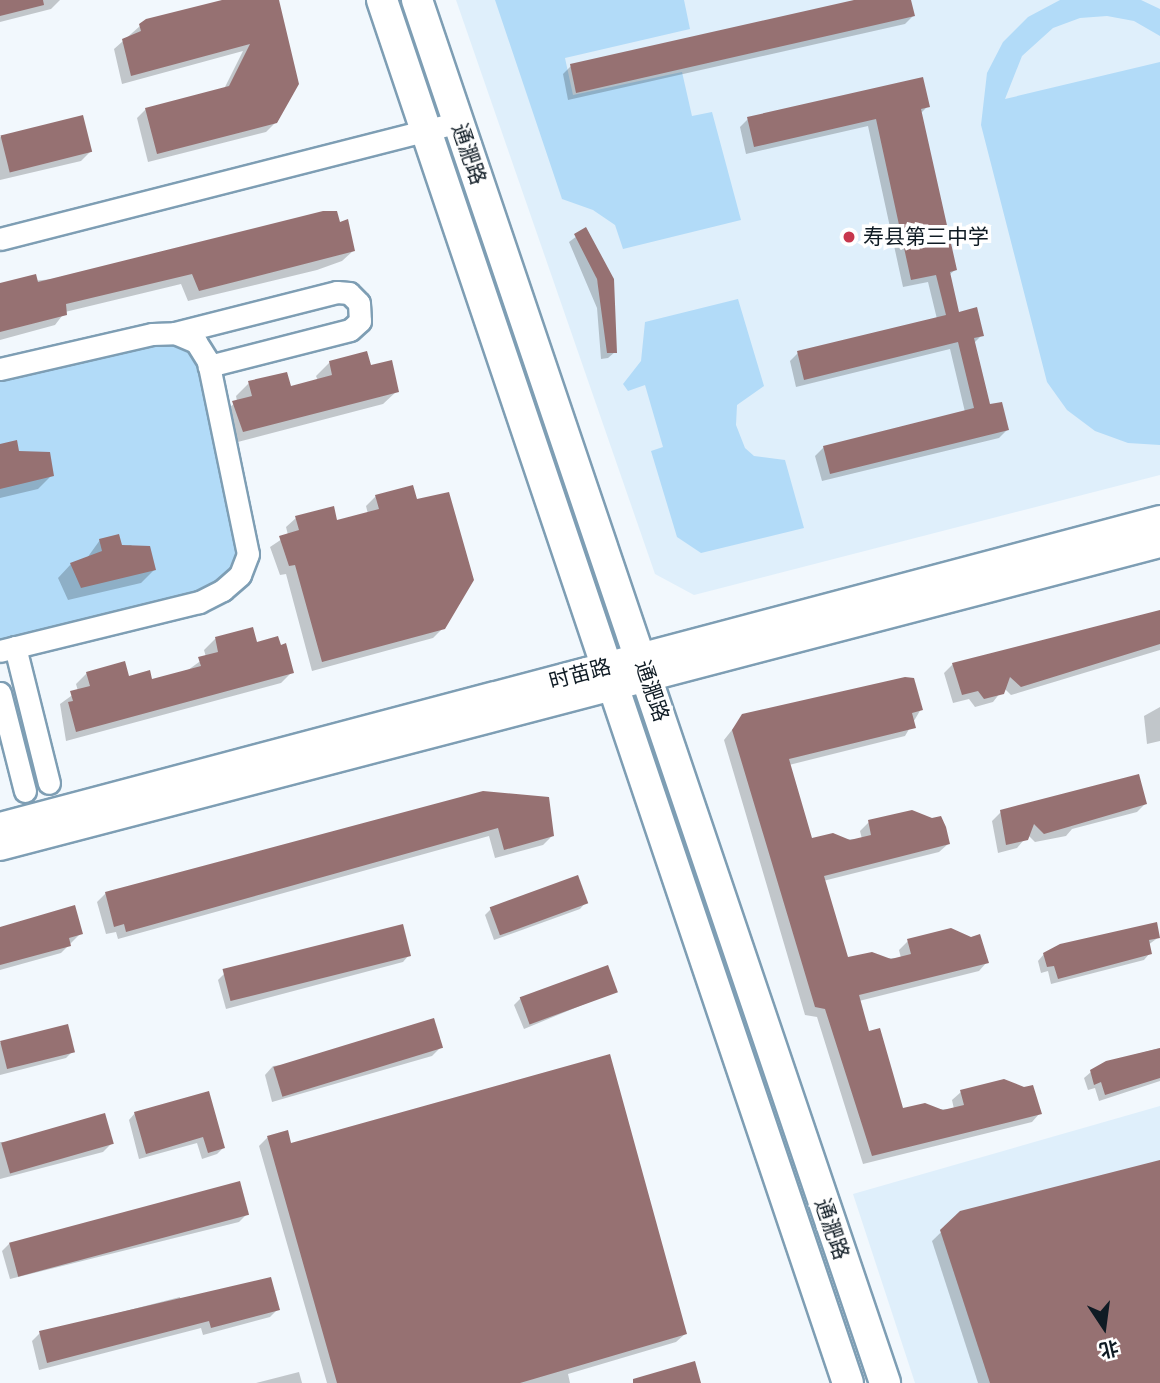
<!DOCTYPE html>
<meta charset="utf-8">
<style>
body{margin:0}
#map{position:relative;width:1160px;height:1383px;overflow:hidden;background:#f2f8fd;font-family:"Source Sans 3","Noto Sans SC",sans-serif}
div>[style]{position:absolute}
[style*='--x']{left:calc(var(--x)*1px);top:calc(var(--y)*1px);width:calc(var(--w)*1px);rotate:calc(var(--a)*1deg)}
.built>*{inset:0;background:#dfeffb}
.green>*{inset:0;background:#b2dbf8}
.shadow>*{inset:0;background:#0003}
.building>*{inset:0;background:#967172;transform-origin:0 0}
.roads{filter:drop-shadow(2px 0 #7e9eb4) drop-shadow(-2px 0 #7e9eb4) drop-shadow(0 2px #7e9eb4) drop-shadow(0 -2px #7e9eb4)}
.minor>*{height:21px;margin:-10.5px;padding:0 10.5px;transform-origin:10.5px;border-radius:10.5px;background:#fff}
.tertiary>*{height:26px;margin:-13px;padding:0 13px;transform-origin:13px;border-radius:13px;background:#fff}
.secondary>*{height:30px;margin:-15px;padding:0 15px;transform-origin:15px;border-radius:15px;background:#fff}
.dots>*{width:19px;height:19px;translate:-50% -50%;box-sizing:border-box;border:4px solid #fff;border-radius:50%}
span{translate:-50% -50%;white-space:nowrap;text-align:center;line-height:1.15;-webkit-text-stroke:7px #fff;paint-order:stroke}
.street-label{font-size:21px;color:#0f1b24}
.poi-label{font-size:21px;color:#0f1b24}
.left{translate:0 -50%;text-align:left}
.north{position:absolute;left:1069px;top:1292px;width:70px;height:70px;-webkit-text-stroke:5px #fff;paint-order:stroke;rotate:167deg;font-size:19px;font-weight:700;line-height:28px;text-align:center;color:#0f1b24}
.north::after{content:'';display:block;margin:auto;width:24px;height:32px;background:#0f1b24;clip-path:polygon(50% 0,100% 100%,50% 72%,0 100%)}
</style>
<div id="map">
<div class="built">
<div style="clip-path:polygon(456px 0,1160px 0,1160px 475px,694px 595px,655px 574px)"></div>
<div style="clip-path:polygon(1160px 1106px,1160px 1383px,915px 1383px,853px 1194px)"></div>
</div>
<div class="green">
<div style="clip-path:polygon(495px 0,684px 0,690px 29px,565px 58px,573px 95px,682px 72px,692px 116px,712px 112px,741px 220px,623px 249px,615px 225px,593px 210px,562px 199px)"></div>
<div style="clip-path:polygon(1060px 0,1141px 0,1160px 9px,1160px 36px,1134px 21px,1107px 16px,1080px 18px,1053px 28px,1022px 56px,1005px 99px,1160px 62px,1160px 445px,1128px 443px,1095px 431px,1067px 410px,1047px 382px,981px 125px,987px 73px,1003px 42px,1028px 17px)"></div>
<div style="clip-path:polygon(738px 299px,764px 386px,737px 405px,736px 425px,745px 448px,754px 456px,785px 460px,804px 528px,701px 553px,677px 537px,651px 451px,663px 447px,645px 385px,628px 391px,623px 384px,641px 361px,645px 322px)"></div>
<div style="clip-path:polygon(149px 339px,195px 347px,244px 554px,224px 585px,0 646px,0 374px)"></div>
</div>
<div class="shadow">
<div style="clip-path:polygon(0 0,60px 0,51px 9px,0 22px)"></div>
<div style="clip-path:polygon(230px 0,277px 0,276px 122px,266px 132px,148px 162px,137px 118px,146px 109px,224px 89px,243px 51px,122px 84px,114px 49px,140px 26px)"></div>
<div style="clip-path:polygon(862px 0,910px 0,913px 16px,905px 24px,568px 100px,563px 74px,571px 66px)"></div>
<div style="clip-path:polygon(928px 106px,920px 114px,955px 270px,949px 275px,958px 314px,982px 335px,974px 343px,989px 406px,1007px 430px,999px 438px,822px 481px,815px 456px,824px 447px,965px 412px,950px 349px,796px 387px,790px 361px,798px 353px,937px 319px,928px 282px,903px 287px,868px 126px,746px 154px,740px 127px,748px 119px)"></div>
<div style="clip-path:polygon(0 137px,90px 152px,81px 161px,0 180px)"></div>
<div style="clip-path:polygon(585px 230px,615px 352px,608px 358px,601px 359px,597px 308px,569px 242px)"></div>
<div style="clip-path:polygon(353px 251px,342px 261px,317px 270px,188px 301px,181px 284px,65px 312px,55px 325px,0 340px,0 284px)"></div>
<div style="clip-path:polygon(330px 362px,370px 367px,397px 391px,383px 404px,230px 444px,220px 416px,237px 401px,236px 396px,249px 383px,290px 388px,318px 381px,316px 376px)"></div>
<div style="clip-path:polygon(0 446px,52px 475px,38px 489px,0 498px)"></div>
<div style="clip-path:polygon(376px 496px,443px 628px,433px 638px,312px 671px,286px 574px,280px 575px,270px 547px,288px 535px,286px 527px,296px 518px,336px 522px,368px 514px,366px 506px)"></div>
<div style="clip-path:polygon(100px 540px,120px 547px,131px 545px,154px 570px,141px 583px,68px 600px,58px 578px,71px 564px,87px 558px)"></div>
<div style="clip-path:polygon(1160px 611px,1160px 650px,1011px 695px,1004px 688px,993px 702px,975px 707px,969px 699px,953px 703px,944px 673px,953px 664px)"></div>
<div style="clip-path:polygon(215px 639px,256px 644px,292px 672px,281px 683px,66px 741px,60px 704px,78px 691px,76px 684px,87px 673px,151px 681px,188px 670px,206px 657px,204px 650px)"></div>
<div style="clip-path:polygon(1160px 707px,1160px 741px,1147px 744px,1144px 716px)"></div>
<div style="clip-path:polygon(921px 709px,905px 736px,789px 765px,811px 840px,862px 839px,860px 831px,869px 822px,948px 844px,939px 852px,823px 881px,846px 959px,901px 958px,899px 950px,908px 941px,987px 962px,979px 971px,859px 1001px,868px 1033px,901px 1110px,954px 1109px,952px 1100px,961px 1092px,1040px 1113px,1032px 1122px,863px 1164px,817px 1017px,805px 1015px,724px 740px,743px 716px)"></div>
<div style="clip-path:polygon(547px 799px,552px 836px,543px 845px,495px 858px,489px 836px,118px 939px,116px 932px,106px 934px,97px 902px,106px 893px)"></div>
<div style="clip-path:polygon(1145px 804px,1137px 812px,1072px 829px,1066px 836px,1035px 842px,1028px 835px,1017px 848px,998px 853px,992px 821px,1001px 812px)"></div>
<div style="clip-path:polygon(586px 902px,580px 909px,494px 940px,485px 915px,491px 909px)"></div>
<div style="clip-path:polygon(0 929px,81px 933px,61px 953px,0 970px)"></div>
<div style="clip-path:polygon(1159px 937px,1148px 945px,1150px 953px,1144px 960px,1051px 984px,1048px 971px,1041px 973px,1038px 961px,1044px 954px)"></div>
<div style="clip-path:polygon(409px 955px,403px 962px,226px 1009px,218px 980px,224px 974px)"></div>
<div style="clip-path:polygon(616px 991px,524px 1029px,514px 1005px,521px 998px)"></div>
<div style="clip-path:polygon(0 1043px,73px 1051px,66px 1058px,0 1075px)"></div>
<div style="clip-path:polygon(441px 1047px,432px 1056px,272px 1102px,265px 1075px,273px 1066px)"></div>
<div style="clip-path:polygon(1160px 1048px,1160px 1081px,1099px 1101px,1095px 1088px,1088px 1090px,1084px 1078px,1091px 1072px,1107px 1062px)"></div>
<div style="clip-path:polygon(208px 1093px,223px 1148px,217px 1154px,202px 1159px,197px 1143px,139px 1159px,129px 1120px,135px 1113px)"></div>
<div style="clip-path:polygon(286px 1132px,290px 1146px,685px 1334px,676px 1342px,568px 1374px,570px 1383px,327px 1383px,259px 1146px,267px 1138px)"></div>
<div style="clip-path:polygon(0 1142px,112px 1143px,103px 1152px,0 1179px)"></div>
<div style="clip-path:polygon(1160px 1162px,1160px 1383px,978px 1383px,932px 1241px,961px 1213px)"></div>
<div style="clip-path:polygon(247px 1214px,239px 1222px,10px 1279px,2px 1251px,10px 1243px)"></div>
<div style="clip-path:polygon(180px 1297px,181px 1302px,278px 1309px,270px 1317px,203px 1335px,201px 1328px,39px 1370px,32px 1341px,40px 1333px)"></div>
<div style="clip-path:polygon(299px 1372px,302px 1383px,256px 1383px)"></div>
</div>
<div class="building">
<div style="clip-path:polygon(0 0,43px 0,44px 5px,0 16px)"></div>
<div style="clip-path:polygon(222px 0,279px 0,299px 84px,277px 123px,157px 154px,145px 108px,229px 86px,250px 44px,131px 76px,122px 39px,141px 31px,139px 24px,146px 19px)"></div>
<div style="clip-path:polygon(854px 0,911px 0,915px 16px,576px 93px,570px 64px)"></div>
<div style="clip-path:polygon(923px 77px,930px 107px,921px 109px,957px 270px,950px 272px,959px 312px,977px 307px,984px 336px,974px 338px,990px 404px,1002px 402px,1009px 430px,830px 474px,823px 446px,974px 408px,958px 342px,804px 380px,797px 351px,946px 315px,936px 275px,911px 280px,876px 119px,754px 147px,747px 117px)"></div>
<div style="left:83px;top:115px;width:38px;height:85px;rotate:76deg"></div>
<div style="clip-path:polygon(323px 211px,337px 211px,340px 222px,348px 219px,355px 251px,199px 291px,192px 274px,66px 304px,67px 315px,0 332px,0 283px,36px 274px,38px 282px)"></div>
<div style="clip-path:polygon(586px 227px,614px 279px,617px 353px,607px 353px,597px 279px,574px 234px)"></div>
<div style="clip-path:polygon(367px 351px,371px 365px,392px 360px,399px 392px,243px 432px,232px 401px,252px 396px,248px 381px,287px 372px,291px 386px,332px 375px,329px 361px)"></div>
<div style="clip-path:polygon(17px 440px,19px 451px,50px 452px,54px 476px,0 489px,0 444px)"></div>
<div style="clip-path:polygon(413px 485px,417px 499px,449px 492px,474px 580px,445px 629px,322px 662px,295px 565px,289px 566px,279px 536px,299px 530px,295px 516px,334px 506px,337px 520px,379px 509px,375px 495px)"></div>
<div style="clip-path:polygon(119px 534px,122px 545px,150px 546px,156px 570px,81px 588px,70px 563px,102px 551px,99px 539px)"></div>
<div style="clip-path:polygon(1160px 610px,1160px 644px,1021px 687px,1010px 677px,1004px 694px,984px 699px,978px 691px,962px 695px,952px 663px)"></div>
<div style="clip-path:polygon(253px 627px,257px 642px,278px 636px,281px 645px,286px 643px,294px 673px,76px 732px,68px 702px,73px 701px,70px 691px,90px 686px,86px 672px,125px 661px,129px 676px,150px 670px,152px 679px,201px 666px,198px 657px,218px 652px,215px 637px)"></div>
<div style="clip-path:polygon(905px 677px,914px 678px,923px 710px,912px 713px,916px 728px,789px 759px,812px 838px,833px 833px,850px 840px,871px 835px,868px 820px,912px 810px,932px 818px,941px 816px,946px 827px,950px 844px,824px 876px,848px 957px,872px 952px,891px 959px,911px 954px,907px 939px,951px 928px,971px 937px,980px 934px,989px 963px,859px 995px,869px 1031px,880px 1028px,903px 1108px,925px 1103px,943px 1110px,964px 1105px,960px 1090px,1004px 1079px,1024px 1087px,1033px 1085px,1042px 1114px,872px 1156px,825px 1009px,815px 1007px,732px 730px,742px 714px)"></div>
<div style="clip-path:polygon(1139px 774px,1147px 804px,1044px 834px,1034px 824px,1028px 840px,1006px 845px,1000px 810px)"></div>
<div style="clip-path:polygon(483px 791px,549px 797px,554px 836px,504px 850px,498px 828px,126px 932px,124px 924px,114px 927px,105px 892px)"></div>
<div style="left:578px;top:875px;width:30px;height:94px;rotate:70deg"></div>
<div style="clip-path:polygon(75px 905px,83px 934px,69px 938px,71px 946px,0 965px,0 927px)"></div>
<div style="clip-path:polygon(1157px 922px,1160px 938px,1149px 940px,1152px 954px,1058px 979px,1054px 966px,1047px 967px,1043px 953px,1060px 944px)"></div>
<div style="left:403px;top:924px;width:33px;height:186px;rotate:76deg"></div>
<div style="left:608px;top:965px;width:29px;height:94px;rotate:70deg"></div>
<div style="left:434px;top:1018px;width:31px;height:168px;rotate:73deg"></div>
<div style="left:68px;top:1024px;width:29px;height:70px;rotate:76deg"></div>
<div style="clip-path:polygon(1160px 1048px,1160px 1078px,1105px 1095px,1101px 1082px,1094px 1085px,1090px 1070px,1106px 1061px)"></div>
<div style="clip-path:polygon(610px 1054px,687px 1334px,520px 1383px,337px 1383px,267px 1136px,288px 1130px,291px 1143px)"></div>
<div style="clip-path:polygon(209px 1091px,225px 1148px,208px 1153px,203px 1137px,146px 1154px,134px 1112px)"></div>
<div style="left:105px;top:1113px;width:32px;height:108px;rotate:74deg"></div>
<div style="clip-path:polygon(1160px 1160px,1160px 1383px,990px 1383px,940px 1230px,960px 1211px)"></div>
<div style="left:240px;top:1181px;width:35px;height:239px;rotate:75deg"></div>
<div style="clip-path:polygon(271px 1277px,280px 1310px,211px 1328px,209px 1321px,47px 1363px,39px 1331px)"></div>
<div style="clip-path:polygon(695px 1361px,701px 1383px,633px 1383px,633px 1379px)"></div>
</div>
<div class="roads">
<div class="minor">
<div style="--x:0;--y:239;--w:473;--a:-14.3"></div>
<div style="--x:175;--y:333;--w:167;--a:-14.2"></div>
<div style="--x:337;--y:292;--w:12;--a:5"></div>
<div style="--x:349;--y:293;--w:14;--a:45"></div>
<div style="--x:359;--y:303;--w:18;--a:87"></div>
<div style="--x:360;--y:321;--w:13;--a:138"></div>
<div style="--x:350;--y:330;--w:146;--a:165.7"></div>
<div style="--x:0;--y:369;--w:156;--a:-13"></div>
<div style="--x:152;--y:334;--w:23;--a:-2"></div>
<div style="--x:175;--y:333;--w:23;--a:23"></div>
<div style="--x:196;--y:342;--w:22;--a:58"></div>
<div style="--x:208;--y:361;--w:197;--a:78.3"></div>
<div style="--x:248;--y:554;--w:22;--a:111"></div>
<div style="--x:240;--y:575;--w:23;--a:139"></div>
<div style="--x:223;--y:590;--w:27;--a:153"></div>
<div style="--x:199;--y:602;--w:205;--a:166.2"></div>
<div style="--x:15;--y:647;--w:140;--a:76"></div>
<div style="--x:0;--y:693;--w:101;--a:75.7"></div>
</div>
<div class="tertiary">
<div style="--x:0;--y:826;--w:1200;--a:-14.82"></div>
<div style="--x:0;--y:847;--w:1199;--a:-14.64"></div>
</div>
<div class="secondary">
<div style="--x:382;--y:0;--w:1459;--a:71.38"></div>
<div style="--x:417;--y:0;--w:1460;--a:71.3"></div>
</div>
</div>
<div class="dots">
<div style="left:849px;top:237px;background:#c7374d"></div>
</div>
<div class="street-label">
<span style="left:469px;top:154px;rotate:71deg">通淝路</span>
<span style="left:580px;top:674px;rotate:-15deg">时苗路</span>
<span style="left:652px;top:691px;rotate:71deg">通淝路</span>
<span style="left:832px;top:1229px;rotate:71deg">通淝路</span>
</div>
<div class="poi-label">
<span class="left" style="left:863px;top:237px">寿县第三中学</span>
</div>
<div class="north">北</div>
</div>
